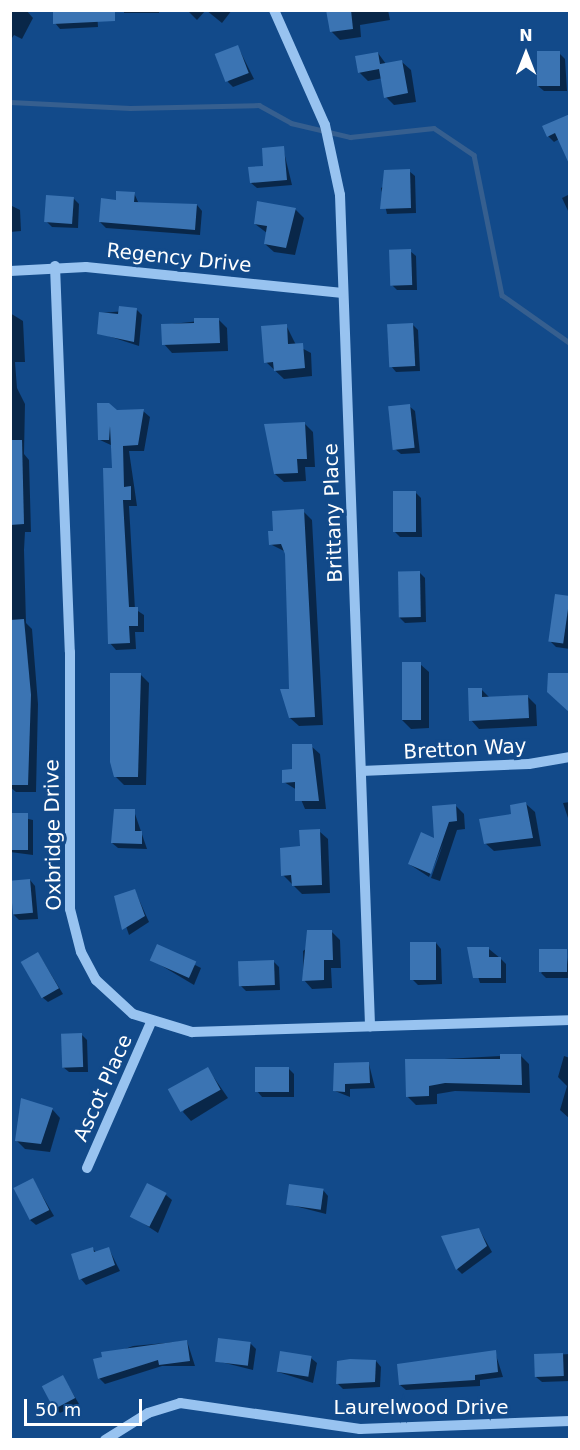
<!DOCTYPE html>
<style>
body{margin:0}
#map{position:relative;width:580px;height:1450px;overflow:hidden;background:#124a8a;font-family:"DejaVu Sans",sans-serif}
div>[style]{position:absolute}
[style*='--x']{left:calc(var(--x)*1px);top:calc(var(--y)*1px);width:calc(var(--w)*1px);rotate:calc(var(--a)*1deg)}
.shadow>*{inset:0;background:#0007;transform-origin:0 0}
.stream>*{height:4.5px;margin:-2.25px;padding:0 2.25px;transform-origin:2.25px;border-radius:2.25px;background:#365f8f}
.building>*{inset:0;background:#3b74b3;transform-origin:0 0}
.minor>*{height:10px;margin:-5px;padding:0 5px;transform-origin:5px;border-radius:5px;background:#98c3f0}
span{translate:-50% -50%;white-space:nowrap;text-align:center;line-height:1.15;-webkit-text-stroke:6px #124a8a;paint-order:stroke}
.street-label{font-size:20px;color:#fff}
.frame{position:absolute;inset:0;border:12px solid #fff;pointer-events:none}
.north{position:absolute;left:496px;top:24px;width:60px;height:60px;-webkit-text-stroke:4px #124a8a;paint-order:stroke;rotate:0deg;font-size:16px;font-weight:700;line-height:24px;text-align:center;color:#fff}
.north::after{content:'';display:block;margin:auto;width:21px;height:27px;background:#fff;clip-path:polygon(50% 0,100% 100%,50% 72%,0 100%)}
.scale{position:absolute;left:24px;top:1399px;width:118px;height:27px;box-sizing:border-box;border:3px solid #fff;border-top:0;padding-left:8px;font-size:18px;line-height:21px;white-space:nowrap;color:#fff;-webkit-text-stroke:4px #124a8a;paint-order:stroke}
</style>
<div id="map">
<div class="shadow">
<div style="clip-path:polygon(10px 10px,26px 10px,33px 18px,22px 39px,14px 35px,10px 41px)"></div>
<div style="clip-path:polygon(97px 10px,98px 27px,60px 29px,55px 23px)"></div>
<div style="left:124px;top:10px;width:35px;height:3px"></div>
<div style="clip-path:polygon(187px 10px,206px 10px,197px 20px)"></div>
<div style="clip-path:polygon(206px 10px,232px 10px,222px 23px)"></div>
<div style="clip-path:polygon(328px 10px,388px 10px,390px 20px,360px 25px,361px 37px,340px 40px,331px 31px)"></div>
<div style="clip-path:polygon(238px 47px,254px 79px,233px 87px,228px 82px)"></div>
<div style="clip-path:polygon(378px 53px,386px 64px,402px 62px,411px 70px,416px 102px,394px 105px,386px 97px,383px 78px,368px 81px,359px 72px)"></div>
<div style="clip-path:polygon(559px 53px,565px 59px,567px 91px,544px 91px,538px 86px)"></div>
<div style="clip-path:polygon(570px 116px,559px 139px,554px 142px,548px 136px)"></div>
<div style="clip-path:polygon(283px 148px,292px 185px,257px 188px,251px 183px)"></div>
<div style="clip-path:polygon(409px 171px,415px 176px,416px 213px,387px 214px,381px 188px)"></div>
<div style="clip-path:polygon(134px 193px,139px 204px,197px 205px,202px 211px,200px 235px,106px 228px,100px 222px,117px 202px)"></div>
<div style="clip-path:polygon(570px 194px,570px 215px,562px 198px)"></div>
<div style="clip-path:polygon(73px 198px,79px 204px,78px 228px,52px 227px,47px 222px)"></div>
<div style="clip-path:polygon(10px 205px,20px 210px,21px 231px,10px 232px)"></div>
<div style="clip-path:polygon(295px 209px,304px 218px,295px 255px,274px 252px,265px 244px,267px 233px,255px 224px)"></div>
<div style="clip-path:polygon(410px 251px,416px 256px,417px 290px,397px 290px,392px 285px)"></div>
<div style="clip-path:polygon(137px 310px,142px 315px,139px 346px,99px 333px,101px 313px)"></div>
<div style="clip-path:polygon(10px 313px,23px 321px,25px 362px,15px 362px,17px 388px,25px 404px,24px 454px,29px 460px,31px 532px,25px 532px,24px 550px,26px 623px,32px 629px,38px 704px,36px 792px,16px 792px,10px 787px)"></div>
<div style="clip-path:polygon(218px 319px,227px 328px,228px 351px,172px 353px,164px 344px,163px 325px)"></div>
<div style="clip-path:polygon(286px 325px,296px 345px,311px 353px,312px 376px,284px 379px,266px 362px)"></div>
<div style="clip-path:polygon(413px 325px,418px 330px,420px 371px,396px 372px,391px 366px)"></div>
<div style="clip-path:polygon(409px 406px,415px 411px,420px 453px,401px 454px,395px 449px)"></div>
<div style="clip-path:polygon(143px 411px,150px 417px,144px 451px,129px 451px,137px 506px,129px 506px,135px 609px,144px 615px,144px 632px,135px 632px,136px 649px,116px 650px,110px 643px,113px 446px,100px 440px,116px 412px)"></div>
<div style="clip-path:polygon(304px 423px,313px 432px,315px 467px,305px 467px,306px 481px,284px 482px,275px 474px,266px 425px)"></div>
<div style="clip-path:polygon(416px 493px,421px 498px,422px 537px,400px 537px,395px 532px)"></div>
<div style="clip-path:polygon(303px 511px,312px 520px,323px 725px,299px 726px,290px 718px,286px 552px,270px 544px,275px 533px)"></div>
<div style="clip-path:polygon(420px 573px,425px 578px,426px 622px,405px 623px,399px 617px)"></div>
<div style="clip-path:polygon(570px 598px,570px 649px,556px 647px,551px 642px)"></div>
<div style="clip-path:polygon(420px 664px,429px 672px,429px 728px,411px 729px,402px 720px)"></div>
<div style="clip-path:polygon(140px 674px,149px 683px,146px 785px,124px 785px,115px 776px)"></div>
<div style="clip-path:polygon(481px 689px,490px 698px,528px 697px,536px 705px,537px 726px,479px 729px,471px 720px)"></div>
<div style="clip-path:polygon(311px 746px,320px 754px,326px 809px,305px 809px,297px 790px,284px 782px)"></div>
<div style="clip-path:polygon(570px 802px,570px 824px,563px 803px)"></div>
<div style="clip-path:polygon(526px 804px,535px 812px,541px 846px,494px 851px,485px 843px)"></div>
<div style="clip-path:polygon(456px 806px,464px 814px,465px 829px,457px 830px,440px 881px,431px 878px,443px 844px,429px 877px,409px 864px,436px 840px)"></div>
<div style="clip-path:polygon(134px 811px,147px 849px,118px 848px,112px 843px)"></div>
<div style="clip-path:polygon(10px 815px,33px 820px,33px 855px,10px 852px)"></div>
<div style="clip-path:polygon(319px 831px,328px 839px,330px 893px,302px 894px,283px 875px)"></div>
<div style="clip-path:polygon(30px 880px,35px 886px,38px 919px,19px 920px,13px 914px)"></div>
<div style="clip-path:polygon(135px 891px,149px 922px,129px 935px,116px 897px)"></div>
<div style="clip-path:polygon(331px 931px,340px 940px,341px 968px,331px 968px,332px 988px,312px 989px,304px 980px,303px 951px)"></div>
<div style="clip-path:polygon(436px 943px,441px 949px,442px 984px,418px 985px,412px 979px)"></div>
<div style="clip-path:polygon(158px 946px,201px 968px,194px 985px,152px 960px)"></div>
<div style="clip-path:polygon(469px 948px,489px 949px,500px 958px,506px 964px,506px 983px,480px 983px)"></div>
<div style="clip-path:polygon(566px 951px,570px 978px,546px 978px,541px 973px)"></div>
<div style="clip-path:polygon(38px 953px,63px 994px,48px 1002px,42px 997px)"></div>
<div style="clip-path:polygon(273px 961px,279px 967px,280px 990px,246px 991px,240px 985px)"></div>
<div style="clip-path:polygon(82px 1035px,87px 1040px,88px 1072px,69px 1072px,63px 1067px)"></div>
<div style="clip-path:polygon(520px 1055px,529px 1064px,530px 1093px,455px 1091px,437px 1094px,437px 1104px,416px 1105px,407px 1096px,407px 1061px)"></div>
<div style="clip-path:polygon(564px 1056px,570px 1058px,570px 1119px,560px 1110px,567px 1086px,558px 1077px)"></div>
<div style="clip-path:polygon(369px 1064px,375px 1088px,350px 1089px,350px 1097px,335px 1091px)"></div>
<div style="clip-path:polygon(288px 1068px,294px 1074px,294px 1097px,262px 1097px,257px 1091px)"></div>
<div style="clip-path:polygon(208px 1069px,228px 1098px,191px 1121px,183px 1112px)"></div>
<div style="clip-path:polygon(52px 1109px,60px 1118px,50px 1152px,25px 1149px,17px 1141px)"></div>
<div style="clip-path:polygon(33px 1180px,54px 1216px,36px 1225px,30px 1220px)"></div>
<div style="clip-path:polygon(323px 1190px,328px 1196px,326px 1214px,287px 1204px)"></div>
<div style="clip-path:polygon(166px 1195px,172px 1200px,158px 1233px,132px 1216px)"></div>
<div style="clip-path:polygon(479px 1229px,492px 1252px,462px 1274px,457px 1269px)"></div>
<div style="clip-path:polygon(92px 1248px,97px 1253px,109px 1249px,120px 1271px,86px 1285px,81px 1279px)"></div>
<div style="clip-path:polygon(187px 1341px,195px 1366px,162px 1366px,105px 1384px,99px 1378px,95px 1360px,133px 1346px)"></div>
<div style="clip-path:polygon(250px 1343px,256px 1349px,253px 1370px,217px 1361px)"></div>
<div style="clip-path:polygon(495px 1352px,503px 1377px,480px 1380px,480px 1386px,406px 1390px,400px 1385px)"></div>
<div style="clip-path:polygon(570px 1354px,570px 1381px,542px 1382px,536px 1377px,535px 1356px)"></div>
<div style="clip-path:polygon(311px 1358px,317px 1363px,313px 1383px,278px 1372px)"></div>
<div style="clip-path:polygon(376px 1361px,381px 1367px,380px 1387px,343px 1389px,337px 1383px)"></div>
<div style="clip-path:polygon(63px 1377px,79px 1404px,60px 1413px,55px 1408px)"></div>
</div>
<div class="stream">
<div style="--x:10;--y:102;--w:120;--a:2.9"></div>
<div style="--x:130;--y:108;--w:129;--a:-1.3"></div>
<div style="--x:259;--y:105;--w:37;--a:29"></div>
<div style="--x:291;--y:123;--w:61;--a:13.3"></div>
<div style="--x:350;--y:137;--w:84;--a:-6.1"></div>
<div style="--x:434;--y:128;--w:48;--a:34"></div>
<div style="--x:474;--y:155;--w:143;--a:78.7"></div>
<div style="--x:502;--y:295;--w:83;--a:35.2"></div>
</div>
<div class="building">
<div style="clip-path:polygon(53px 10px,115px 10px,115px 21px,53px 24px)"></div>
<div style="clip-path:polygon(326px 10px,351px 10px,353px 29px,330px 32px)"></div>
<div style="left:238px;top:45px;width:30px;height:25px;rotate:69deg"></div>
<div style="left:537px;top:51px;width:23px;height:35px"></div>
<div style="clip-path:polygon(378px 52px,380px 64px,402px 60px,408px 93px,384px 98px,379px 69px,358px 73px,355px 56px)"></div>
<div style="clip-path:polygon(570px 114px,570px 166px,555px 133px,547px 137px,542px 126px)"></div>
<div style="clip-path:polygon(284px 146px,287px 180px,250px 183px,248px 167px,263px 166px,262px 148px)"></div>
<div style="clip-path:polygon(410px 169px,411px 208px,380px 209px,384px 170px)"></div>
<div style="clip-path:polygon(116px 191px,135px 192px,134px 202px,197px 204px,195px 230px,99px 222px,101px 198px,116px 200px)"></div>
<div style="left:46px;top:195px;width:28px;height:27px;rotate:4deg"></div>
<div style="clip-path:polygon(257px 201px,296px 208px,286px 248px,264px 244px,267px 226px,254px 224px)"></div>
<div style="left:411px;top:249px;width:36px;height:22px;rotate:88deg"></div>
<div style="clip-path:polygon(119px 306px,137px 308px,134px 342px,97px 334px,99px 312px,118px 314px)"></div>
<div style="clip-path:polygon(194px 318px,219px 318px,220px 343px,162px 345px,161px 324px,194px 323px)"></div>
<div style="left:413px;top:323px;width:43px;height:26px;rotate:87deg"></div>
<div style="clip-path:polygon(287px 324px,288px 344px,303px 343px,305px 368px,274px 371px,273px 362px,264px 363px,261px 326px)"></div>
<div style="clip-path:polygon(97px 403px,109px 403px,117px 410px,144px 409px,138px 445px,123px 446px,124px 487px,131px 486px,131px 500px,123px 500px,129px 607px,138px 607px,138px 626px,129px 626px,130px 643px,108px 644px,103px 468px,112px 468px,110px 426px,109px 440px,98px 440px)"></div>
<div style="left:410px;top:404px;width:44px;height:22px;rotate:84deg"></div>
<div style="clip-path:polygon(305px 422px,307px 459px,297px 459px,298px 473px,274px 474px,264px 424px)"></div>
<div style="clip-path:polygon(10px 440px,22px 440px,24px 524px,10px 525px)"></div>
<div style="left:393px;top:491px;width:23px;height:41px"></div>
<div style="clip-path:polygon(304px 509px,315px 717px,289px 718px,280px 689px,289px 689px,285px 554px,281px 544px,269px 545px,268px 531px,273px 531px,272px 511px)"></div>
<div style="left:420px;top:571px;width:46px;height:22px;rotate:89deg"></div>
<div style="left:555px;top:594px;width:15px;height:48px;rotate:8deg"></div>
<div style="clip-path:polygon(24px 619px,31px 695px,28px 785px,10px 785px,10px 620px)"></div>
<div style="left:421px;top:662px;width:58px;height:19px;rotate:90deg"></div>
<div style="clip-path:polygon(110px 673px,141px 673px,138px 777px,114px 777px,110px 762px)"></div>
<div style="clip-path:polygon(548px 673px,570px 673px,570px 713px,547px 692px)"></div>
<div style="clip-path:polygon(468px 688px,482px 688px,482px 697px,528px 695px,529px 718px,469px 721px)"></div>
<div style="clip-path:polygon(292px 744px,312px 744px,319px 801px,295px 801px,295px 782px,282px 783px,282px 770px,292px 769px)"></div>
<div style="clip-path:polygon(526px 802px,533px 838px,484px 844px,479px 819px,511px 814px,510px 805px)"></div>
<div style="clip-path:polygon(456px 804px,457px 821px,449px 822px,431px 874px,408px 864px,421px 832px,434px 838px,432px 806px)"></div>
<div style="clip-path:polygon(114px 809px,135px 809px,135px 831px,142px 831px,142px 844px,111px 843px)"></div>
<div style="left:10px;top:813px;width:18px;height:37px"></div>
<div style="clip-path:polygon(320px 829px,322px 885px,292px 886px,291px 875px,281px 876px,280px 848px,300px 846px,299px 830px)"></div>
<div style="left:30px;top:879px;width:34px;height:20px;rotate:85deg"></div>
<div style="clip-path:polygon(135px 889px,145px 916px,122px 930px,114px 896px)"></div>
<div style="clip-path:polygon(307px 930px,332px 930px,333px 960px,324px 960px,324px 980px,302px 981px)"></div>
<div style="left:410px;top:942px;width:26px;height:38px"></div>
<div style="left:157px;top:944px;width:43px;height:18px;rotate:24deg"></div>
<div style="clip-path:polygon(467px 947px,489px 947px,489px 957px,501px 957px,501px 978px,473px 978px)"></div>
<div style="left:567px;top:949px;width:23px;height:28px;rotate:90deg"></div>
<div style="left:38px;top:952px;width:42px;height:20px;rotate:60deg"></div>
<div style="left:274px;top:960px;width:25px;height:36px;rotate:88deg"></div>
<div style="left:82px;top:1033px;width:34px;height:21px;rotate:88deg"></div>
<div style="clip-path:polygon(500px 1054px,521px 1054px,522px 1085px,445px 1083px,429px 1086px,429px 1096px,406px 1097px,405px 1059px,500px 1059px)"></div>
<div style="clip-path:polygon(369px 1062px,370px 1083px,345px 1084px,345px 1092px,333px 1091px,334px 1063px)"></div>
<div style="left:208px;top:1067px;width:26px;height:46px;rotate:61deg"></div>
<div style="left:255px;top:1067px;width:34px;height:25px"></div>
<div style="clip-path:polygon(21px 1098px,53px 1108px,41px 1144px,15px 1141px)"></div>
<div style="left:33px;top:1178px;width:36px;height:22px;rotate:63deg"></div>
<div style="left:147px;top:1183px;width:22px;height:38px;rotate:27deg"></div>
<div style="left:289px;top:1184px;width:35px;height:21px;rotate:8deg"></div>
<div style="clip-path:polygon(479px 1228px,487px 1246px,456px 1270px,441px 1236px)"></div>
<div style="clip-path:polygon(93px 1247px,94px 1252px,109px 1247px,115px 1265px,79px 1280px,71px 1254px)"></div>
<div style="left:218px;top:1338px;width:33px;height:24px;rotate:7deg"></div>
<div style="clip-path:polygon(187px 1340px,190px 1361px,159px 1365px,158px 1360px,98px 1379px,93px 1359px,102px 1357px,101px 1352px)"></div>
<div style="clip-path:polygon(496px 1350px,498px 1372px,475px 1375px,475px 1380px,399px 1385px,397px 1364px)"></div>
<div style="left:280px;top:1351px;width:32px;height:21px;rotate:9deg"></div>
<div style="left:563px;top:1353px;width:23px;height:29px;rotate:88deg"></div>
<div style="clip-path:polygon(350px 1359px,376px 1360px,375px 1382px,336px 1384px,337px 1361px)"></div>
<div style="left:63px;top:1375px;width:26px;height:24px;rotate:62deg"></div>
</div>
<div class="minor">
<div style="--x:274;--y:10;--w:126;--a:66.1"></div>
<div style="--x:325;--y:125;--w:72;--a:77.9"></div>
<div style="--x:340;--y:195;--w:832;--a:87.93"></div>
<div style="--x:55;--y:266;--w:386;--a:87.8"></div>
<div style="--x:70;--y:652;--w:257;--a:90"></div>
<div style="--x:70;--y:909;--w:44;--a:75.7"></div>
<div style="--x:81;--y:952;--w:32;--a:62"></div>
<div style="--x:96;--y:980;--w:50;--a:42.6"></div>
<div style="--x:133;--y:1014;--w:62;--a:17"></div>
<div style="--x:192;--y:1032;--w:378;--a:-1.8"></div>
<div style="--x:10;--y:271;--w:76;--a:-3"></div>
<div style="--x:86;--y:267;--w:258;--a:5.8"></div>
<div style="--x:361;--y:771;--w:168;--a:-2.4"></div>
<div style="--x:529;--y:764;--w:42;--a:-9.7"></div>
<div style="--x:87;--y:1168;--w:159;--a:-66.3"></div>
<div style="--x:105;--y:1440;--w:51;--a:-32.1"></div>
<div style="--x:148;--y:1413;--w:34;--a:-17"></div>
<div style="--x:180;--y:1403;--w:182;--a:8.2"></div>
<div style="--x:360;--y:1429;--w:210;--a:-2.2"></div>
</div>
<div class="street-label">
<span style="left:179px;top:258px;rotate:6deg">Regency Drive</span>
<span style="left:333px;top:513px;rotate:-92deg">Brittany Place</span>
<span style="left:465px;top:749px;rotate:-3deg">Bretton Way</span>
<span style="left:53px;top:835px;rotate:-91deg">Oxbridge Drive</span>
<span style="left:103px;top:1088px;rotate:-66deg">Ascot Place</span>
<span style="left:421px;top:1407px">Laurelwood Drive</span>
</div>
<div class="frame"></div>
<div class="north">N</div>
<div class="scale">50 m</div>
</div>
